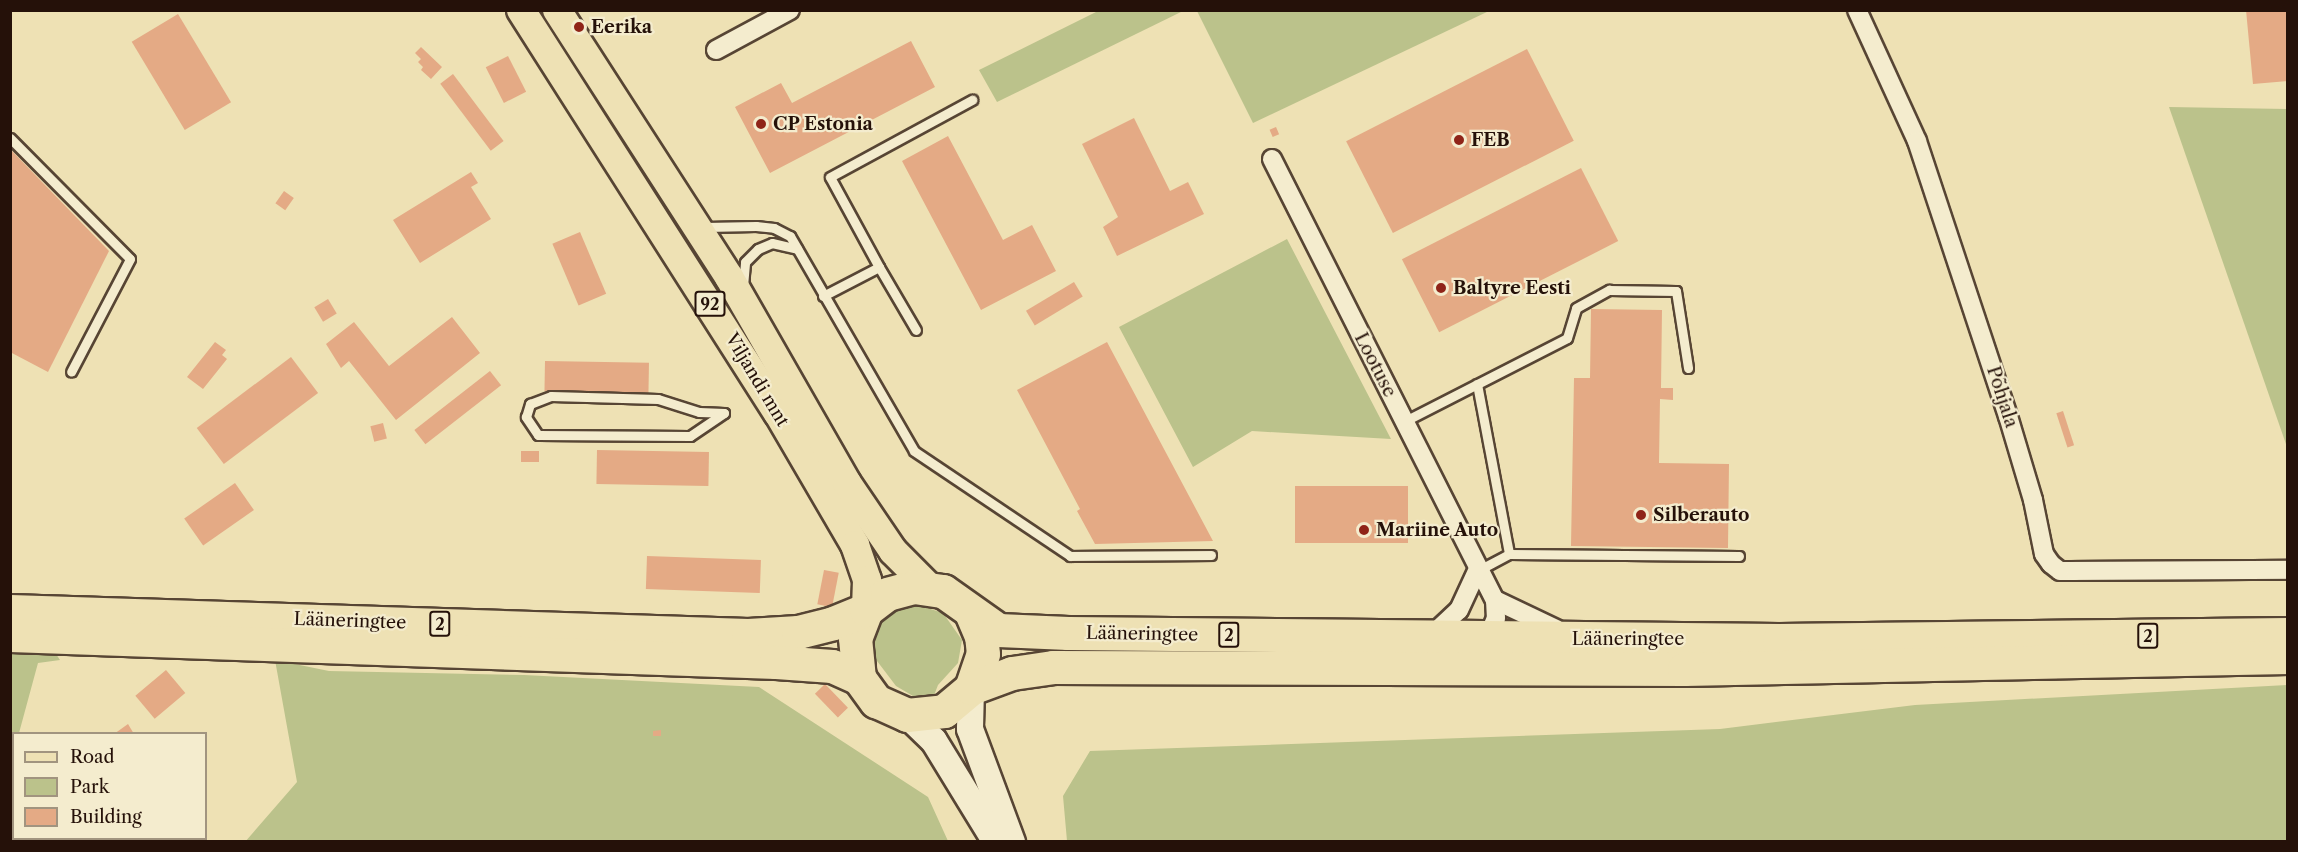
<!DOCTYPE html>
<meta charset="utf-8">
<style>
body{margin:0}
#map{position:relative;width:2298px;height:852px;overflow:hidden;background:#eee1b4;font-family:"Libre Caslon Text",serif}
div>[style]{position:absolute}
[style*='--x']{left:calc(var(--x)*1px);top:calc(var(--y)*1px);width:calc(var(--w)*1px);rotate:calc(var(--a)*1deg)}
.green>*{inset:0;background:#bbc28b}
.building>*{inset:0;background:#e4aa85;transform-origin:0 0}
.roads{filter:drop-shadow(2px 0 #574534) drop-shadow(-2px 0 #574534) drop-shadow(0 2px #574534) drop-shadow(0 -2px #574534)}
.lane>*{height:9px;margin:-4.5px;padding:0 4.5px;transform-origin:4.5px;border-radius:4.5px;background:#f4ecce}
.street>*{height:18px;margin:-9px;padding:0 9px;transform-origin:9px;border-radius:9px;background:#f4ecce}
.secondary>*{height:26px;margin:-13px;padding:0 13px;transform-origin:13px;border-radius:13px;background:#f4ecce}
.primary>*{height:28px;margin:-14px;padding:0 14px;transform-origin:14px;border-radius:14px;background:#eee1b4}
.highway>*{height:33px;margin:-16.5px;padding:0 16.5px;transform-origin:16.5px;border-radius:16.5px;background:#eee1b4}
.dots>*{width:16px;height:16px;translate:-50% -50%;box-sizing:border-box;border:3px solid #f4ecce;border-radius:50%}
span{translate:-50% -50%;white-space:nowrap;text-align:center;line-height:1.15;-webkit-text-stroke:4.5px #f4ecce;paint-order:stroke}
.shield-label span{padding:2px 4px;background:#f4ecce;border:2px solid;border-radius:4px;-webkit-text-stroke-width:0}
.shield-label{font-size:16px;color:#251109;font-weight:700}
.poi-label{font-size:18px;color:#251109;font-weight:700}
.left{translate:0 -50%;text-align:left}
.street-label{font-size:18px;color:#251109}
.frame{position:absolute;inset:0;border:12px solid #251109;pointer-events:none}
.legend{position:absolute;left:12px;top:732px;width:195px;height:108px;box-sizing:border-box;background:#f4ecce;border:2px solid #a1947f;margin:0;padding:8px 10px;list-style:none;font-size:18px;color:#251109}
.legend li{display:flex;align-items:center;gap:12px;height:30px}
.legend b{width:30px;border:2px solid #a1947f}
</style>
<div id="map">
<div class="green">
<div style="clip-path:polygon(1098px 11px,1183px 11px,997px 102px,979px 70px)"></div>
<div style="clip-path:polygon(1197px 11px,1489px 11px,1253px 123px)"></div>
<div style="clip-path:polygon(2169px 107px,2287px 109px,2287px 447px)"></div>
<div style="clip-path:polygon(1287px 239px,1391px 439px,1252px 431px,1193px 467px,1119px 327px)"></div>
<div style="clip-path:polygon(915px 604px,943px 613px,962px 640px,958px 663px,938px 685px,933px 698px,913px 696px,896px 686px,874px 657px,872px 636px,878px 620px,893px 608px)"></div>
<div style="clip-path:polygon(11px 653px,56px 654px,60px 660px,38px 663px,19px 733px,14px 734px,14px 838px,80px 841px,11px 841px)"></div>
<div style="clip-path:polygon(275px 660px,329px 671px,524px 675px,759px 687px,928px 797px,948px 841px,245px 842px,297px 782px)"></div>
<div style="clip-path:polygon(2287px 685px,2287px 841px,1067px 841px,1063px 796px,1090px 751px,1720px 729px,1915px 705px)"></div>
</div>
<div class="building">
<div style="clip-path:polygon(2246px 10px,2288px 10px,2288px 81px,2253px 84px)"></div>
<div style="left:178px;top:14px;width:103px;height:54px;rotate:59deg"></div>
<div style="clip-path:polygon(911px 41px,935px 87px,770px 173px,735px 107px,781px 83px,792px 103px)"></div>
<div style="clip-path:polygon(421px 47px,442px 67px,431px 79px,421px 70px,423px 67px,418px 62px,421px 59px,415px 53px)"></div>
<div style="left:1527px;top:49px;width:103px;height:203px;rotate:63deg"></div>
<div style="left:508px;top:56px;width:40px;height:25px;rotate:63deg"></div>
<div style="left:453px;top:74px;width:84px;height:16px;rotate:53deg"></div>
<div style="clip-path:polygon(1134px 118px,1170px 191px,1188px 182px,1204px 214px,1117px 256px,1103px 227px,1118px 217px,1082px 144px)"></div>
<div style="left:1276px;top:127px;width:8px;height:7px;rotate:67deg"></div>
<div style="clip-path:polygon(948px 136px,1003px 240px,1032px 225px,1056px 271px,981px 310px,902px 161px)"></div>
<div style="clip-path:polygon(10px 149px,109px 251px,48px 372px,10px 352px)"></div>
<div style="left:1581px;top:168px;width:82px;height:201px;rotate:63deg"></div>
<div style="clip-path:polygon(471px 172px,478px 183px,471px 187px,491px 219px,420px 263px,393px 220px)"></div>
<div style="left:284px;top:191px;width:12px;height:15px;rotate:35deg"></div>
<div style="left:580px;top:232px;width:67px;height:30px;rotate:67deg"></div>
<div style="left:1074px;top:282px;width:17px;height:56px;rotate:59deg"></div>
<div style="left:328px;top:299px;width:17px;height:16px;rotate:59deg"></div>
<div style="clip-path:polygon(1591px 309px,1662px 310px,1661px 388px,1673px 388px,1673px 400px,1660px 399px,1659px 463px,1729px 464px,1728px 548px,1571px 546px,1574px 378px,1590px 378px)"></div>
<div style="clip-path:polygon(452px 317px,480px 353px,396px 420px,349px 361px,341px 368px,326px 344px,354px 322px,389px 366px)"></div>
<div style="clip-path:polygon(215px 342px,226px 350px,222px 355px,227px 359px,203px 389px,187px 377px)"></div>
<div style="clip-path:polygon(1107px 342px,1213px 541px,1095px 544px,1077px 511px,1080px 509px,1017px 390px)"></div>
<div style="left:291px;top:357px;width:45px;height:118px;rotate:53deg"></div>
<div style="left:545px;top:361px;width:104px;height:30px;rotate:1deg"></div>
<div style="left:490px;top:371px;width:18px;height:96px;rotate:52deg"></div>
<div style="left:2063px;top:411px;width:36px;height:7px;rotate:72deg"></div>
<div style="left:383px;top:423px;width:16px;height:13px;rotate:76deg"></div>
<div style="left:597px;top:450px;width:112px;height:34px;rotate:1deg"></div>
<div style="left:521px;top:451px;width:18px;height:11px"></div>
<div style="left:235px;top:483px;width:33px;height:62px;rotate:55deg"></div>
<div style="left:1295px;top:486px;width:113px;height:57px"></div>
<div style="left:647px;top:556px;width:114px;height:33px;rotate:2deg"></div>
<div style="left:824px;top:570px;width:15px;height:35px;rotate:11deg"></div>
<div style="left:166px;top:670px;width:30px;height:40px;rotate:50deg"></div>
<div style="left:825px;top:684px;width:33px;height:14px;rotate:46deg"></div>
<div style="clip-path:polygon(128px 724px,134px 734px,114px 734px)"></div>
<div style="clip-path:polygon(661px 730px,661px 736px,653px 736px,653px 731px)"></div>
</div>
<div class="roads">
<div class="lane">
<div style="--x:10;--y:138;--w:170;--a:45.2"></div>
<div style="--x:130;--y:259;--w:127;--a:117.6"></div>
<div style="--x:705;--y:227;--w:51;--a:-1.1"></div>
<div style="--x:756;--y:226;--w:18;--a:6"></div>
<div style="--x:774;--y:228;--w:18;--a:27"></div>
<div style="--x:790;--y:236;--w:248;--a:60"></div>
<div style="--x:914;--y:451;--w:188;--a:33.9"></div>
<div style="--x:1070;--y:556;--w:141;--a:-0.4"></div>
<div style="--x:879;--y:267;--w:73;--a:59.6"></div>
<div style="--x:743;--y:286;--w:24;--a:-85"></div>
<div style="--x:745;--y:262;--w:18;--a:-45"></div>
<div style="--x:758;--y:249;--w:15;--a:-23"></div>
<div style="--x:772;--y:243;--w:26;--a:13"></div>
<div style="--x:823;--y:296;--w:63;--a:-27.4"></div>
<div style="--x:879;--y:267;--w:102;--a:-118.6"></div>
<div style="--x:830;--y:177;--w:162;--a:-28.5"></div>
<div style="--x:1477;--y:384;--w:173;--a:79.3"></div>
<div style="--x:1509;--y:554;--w:230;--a:0.5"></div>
<div style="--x:551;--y:396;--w:107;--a:1.6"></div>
<div style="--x:658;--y:399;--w:43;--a:17.6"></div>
<div style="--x:699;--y:412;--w:25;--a:2"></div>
<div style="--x:724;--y:413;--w:41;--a:145.9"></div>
<div style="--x:690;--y:436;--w:152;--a:-179.6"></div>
<div style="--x:538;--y:435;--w:22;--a:-124"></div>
<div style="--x:526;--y:417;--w:14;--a:-73"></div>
<div style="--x:530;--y:404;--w:22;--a:-21"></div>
<div style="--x:1403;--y:422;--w:184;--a:-27.1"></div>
<div style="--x:1567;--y:338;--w:31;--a:-73"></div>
<div style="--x:1576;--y:308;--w:38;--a:-29"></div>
<div style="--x:1609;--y:290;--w:67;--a:0.9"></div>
<div style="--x:1676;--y:291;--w:78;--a:81.1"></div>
<div style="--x:1477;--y:571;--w:36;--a:-28"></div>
</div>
<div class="street">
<div style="--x:1857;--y:10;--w:144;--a:65.4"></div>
<div style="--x:1917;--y:141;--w:290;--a:71.7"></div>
<div style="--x:2008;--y:416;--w:88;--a:73.4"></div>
<div style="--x:2033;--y:500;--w:55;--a:78.5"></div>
<div style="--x:2044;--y:554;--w:12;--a:55"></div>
<div style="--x:2051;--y:564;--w:11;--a:38"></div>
<div style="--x:2060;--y:571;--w:15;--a:0"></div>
<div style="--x:2075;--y:571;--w:213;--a:-0.3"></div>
<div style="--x:716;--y:50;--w:84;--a:-28.4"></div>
<div style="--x:1272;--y:159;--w:494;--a:63.2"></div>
<div style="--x:1495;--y:600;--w:18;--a:87"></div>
<div style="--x:1496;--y:618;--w:26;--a:113"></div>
<div style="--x:1495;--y:600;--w:68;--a:25.4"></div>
<div style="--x:1433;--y:634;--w:35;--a:-43"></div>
<div style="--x:1459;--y:610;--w:43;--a:-65.2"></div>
</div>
<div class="secondary">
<div style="--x:971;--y:688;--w:41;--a:91.4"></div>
<div style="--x:970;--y:729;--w:121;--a:69.6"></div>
<div style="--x:907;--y:715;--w:37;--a:44"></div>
<div style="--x:934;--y:741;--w:119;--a:58.5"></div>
</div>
<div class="primary">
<div style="--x:521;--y:10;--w:478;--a:57.5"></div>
<div style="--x:778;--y:413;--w:153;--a:59.7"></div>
<div style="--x:855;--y:545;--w:37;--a:71"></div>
<div style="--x:867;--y:580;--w:30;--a:92"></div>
<div style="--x:557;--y:10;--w:318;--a:57.2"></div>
<div style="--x:729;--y:277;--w:237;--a:60.2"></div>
<div style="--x:847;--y:483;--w:82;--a:55.9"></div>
<div style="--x:893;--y:551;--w:51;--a:45"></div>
</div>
<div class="highway">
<div style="--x:866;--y:610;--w:30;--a:111"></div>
<div style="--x:855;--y:638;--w:40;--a:84.3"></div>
<div style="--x:859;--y:678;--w:29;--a:54"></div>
<div style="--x:876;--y:701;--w:34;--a:24"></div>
<div style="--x:907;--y:715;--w:37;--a:-6"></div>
<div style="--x:944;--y:711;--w:35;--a:-40"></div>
<div style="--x:971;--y:688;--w:36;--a:-71"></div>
<div style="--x:983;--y:654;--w:18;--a:-96"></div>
<div style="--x:981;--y:636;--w:23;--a:-113"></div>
<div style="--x:10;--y:611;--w:738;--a:1.86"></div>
<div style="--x:748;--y:635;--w:50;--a:-3.4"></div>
<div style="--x:798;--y:632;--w:36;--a:-14"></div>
<div style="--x:833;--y:623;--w:35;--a:-22"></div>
<div style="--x:866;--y:610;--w:26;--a:-37"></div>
<div style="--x:887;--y:594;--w:28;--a:-15"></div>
<div style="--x:914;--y:587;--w:29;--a:8"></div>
<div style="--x:943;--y:591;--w:67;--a:35.3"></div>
<div style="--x:998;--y:630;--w:70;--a:2.5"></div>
<div style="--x:1068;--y:633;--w:711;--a:0.56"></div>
<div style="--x:1779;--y:640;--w:509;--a:-0.68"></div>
<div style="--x:10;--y:635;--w:766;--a:2.02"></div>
<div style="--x:776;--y:662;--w:56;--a:4.1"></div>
<div style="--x:832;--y:666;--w:30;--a:24"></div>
<div style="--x:971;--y:688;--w:44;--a:-20.1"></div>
<div style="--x:1012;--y:673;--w:41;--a:-8.3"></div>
<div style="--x:1053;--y:667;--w:631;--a:0.18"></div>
<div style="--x:1684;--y:669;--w:604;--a:-1.14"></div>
</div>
</div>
<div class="dots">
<div style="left:579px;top:27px;background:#8f2418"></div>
<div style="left:761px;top:124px;background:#8f2418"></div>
<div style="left:1459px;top:140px;background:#8f2418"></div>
<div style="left:1441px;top:288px;background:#8f2418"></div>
<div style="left:1641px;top:515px;background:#8f2418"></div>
<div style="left:1364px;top:530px;background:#8f2418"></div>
</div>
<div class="shield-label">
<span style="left:710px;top:304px">92</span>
<span style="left:440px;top:624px">2</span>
<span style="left:1229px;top:635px">2</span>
<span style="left:2148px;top:636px">2</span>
</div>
<div class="poi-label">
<span class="left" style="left:591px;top:27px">Eerika</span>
<span class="left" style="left:773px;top:124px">CP Estonia</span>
<span class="left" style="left:1471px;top:140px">FEB</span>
<span class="left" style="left:1453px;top:288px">Baltyre Eesti</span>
<span class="left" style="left:1653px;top:515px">Silberauto</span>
<span class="left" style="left:1376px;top:530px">Mariine Auto</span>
</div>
<div class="street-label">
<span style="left:1375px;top:365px;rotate:63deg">Lootuse</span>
<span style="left:757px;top:380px;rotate:59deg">Viljandi mnt</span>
<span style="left:2002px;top:397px;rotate:72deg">Põhjala</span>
<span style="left:350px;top:621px;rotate:2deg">Lääneringtee</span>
<span style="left:1142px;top:634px;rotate:1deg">Lääneringtee</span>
<span style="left:1628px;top:639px">Lääneringtee</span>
</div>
<div class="frame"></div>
<ul class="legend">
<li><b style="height:8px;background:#eee1b4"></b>Road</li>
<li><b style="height:16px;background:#bbc28b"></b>Park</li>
<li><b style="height:16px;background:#e4aa85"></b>Building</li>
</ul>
</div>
